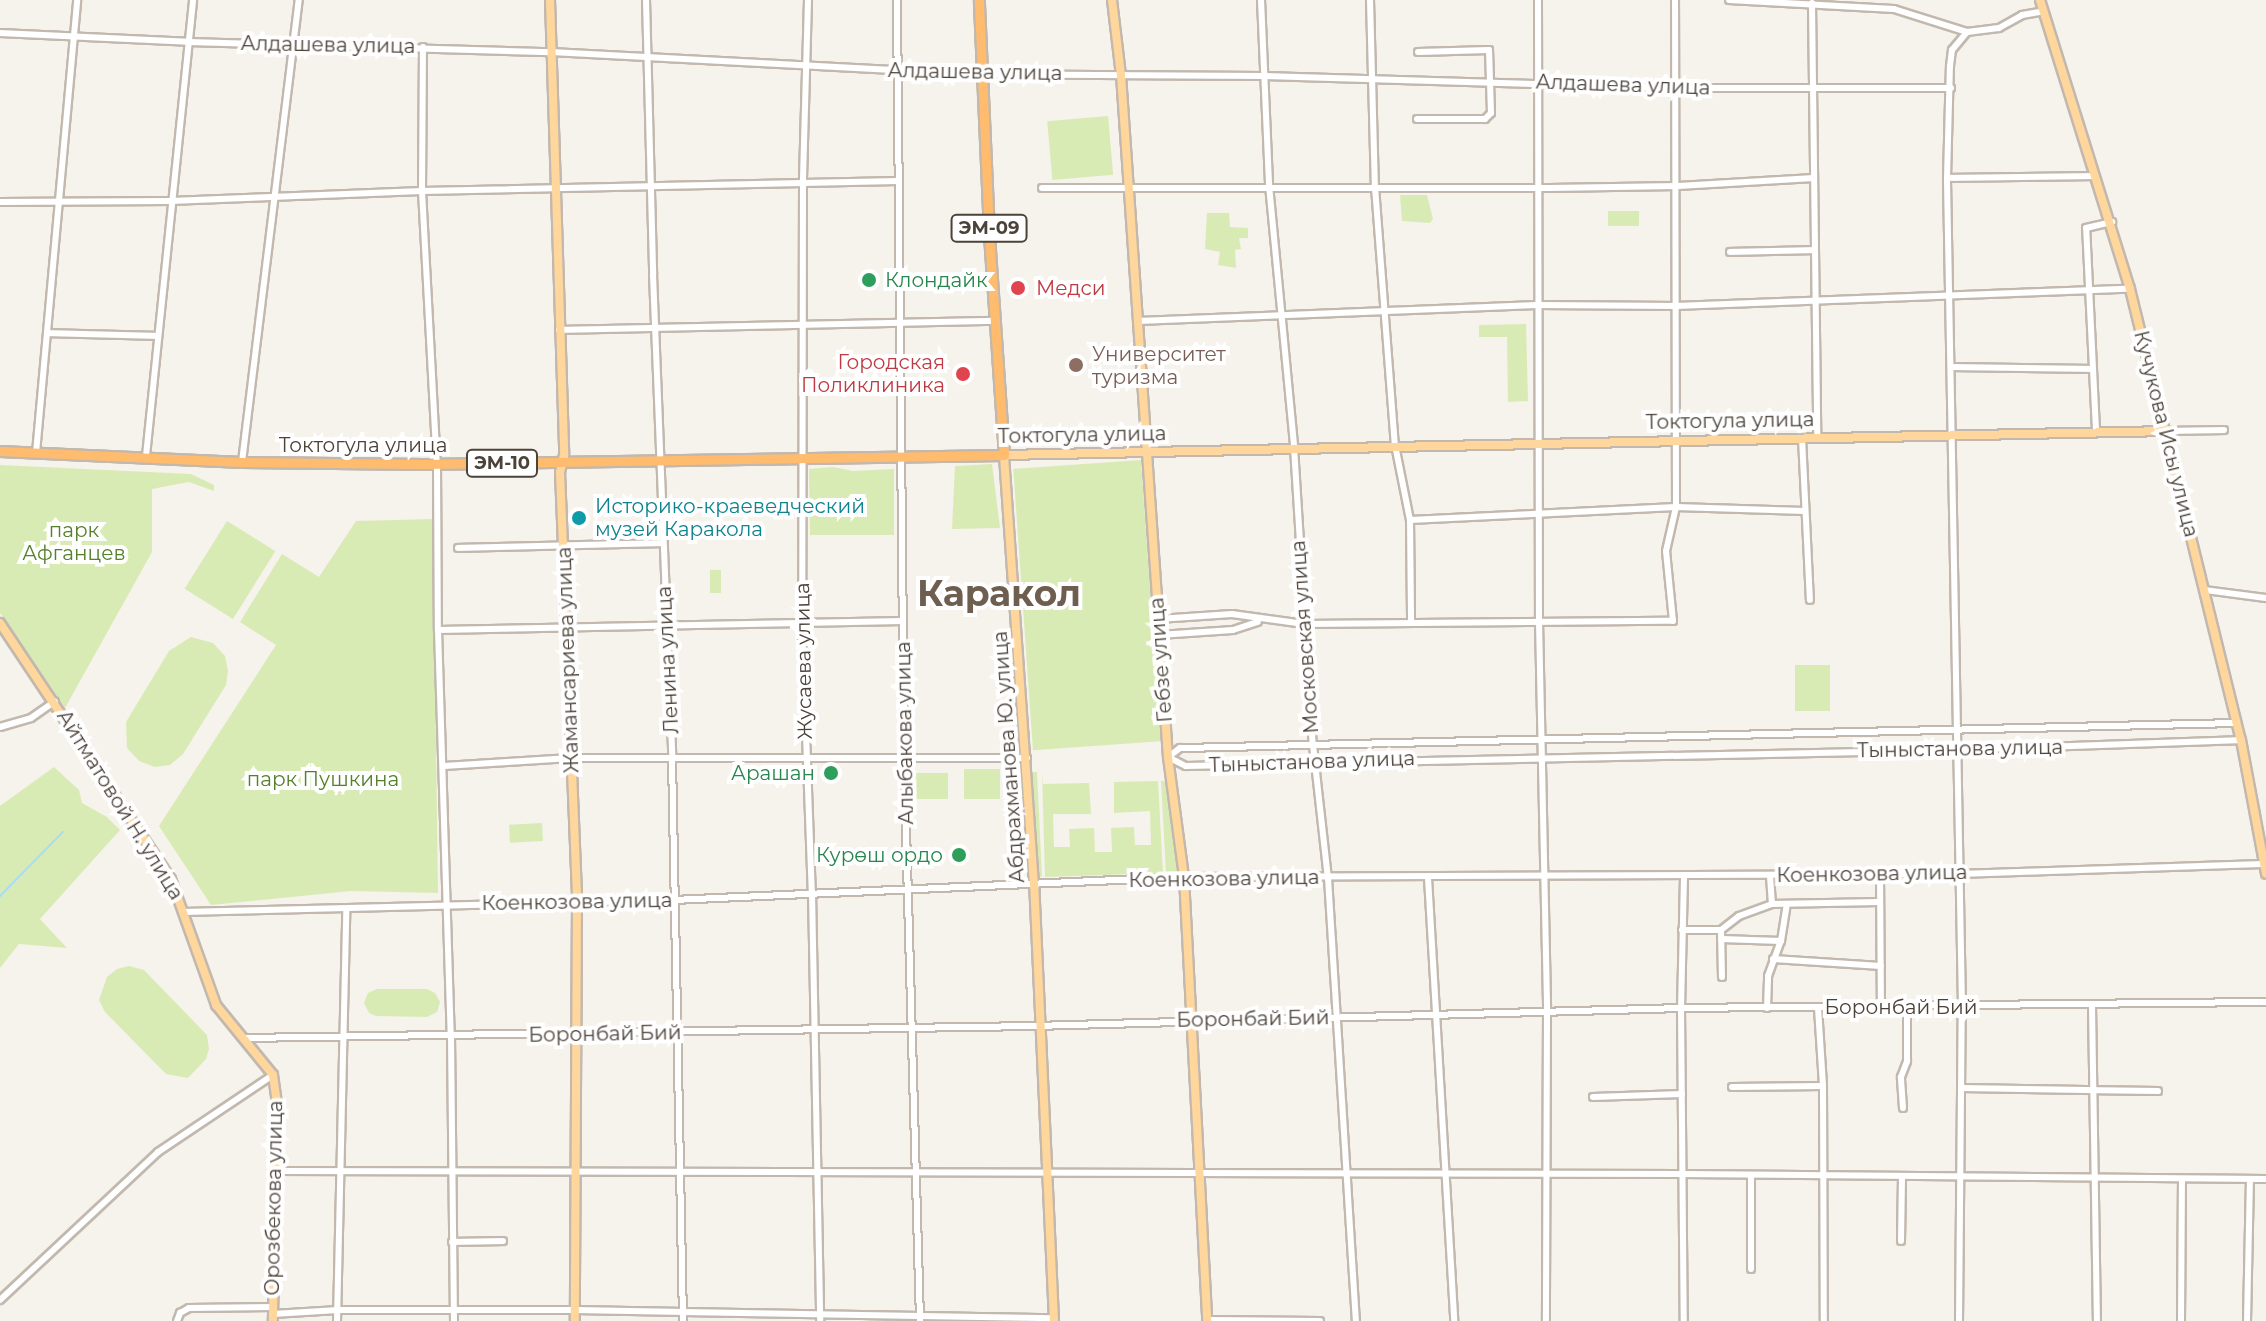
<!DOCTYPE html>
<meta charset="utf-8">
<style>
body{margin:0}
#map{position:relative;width:2266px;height:1321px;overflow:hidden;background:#f6f2ec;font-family:Montserrat,sans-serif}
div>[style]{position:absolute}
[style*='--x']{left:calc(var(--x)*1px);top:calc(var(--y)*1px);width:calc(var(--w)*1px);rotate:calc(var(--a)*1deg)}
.green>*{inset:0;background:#d9ebb4;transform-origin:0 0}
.stream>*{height:2px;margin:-1px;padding:0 1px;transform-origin:1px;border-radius:1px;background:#a8def3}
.roads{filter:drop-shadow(2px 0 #c2b8ae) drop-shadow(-2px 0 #c2b8ae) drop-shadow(0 2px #c2b8ae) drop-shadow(0 -2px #c2b8ae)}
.minor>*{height:6px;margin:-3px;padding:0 3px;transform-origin:3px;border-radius:3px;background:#fff}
.major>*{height:8px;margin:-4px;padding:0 4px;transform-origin:4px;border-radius:4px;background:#ffd69c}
.highway>*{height:9px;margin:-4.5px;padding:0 4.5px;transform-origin:4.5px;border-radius:4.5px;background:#ffbc6e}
.dots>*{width:22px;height:22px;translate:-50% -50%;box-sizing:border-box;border:4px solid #fff;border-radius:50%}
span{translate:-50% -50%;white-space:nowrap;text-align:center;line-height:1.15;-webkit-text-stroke:8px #fff;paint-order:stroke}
.shield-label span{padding:2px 6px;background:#fff;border:2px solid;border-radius:6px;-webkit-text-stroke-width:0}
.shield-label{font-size:18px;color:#4b4239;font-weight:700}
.street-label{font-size:20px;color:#4b4239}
.leisure-label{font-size:20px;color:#27864d}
.left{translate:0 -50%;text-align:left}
.right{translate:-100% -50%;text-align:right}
.health-label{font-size:20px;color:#be3a42}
.education-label{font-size:20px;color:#785e54}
.culture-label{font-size:20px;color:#0d838f}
.park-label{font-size:20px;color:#558029}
.town-label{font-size:36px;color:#6e5e50;font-weight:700}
</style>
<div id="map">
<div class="green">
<div style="left:1108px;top:116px;width:59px;height:61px;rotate:85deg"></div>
<div style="clip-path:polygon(1400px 195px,1427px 195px,1433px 219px,1430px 223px,1402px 221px)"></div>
<div style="left:1608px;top:211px;width:31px;height:15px"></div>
<div style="clip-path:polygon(1207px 213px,1229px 213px,1230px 227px,1248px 228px,1248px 238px,1239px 238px,1241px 249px,1235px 250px,1236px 268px,1218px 265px,1220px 252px,1205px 249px)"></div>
<div style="clip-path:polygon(1526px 324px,1528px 401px,1508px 402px,1507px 337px,1479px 337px,1479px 325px)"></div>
<div style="left:1141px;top:460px;width:282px;height:128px;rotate:86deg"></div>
<div style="clip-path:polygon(992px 464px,1000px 528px,952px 529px,955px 466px)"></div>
<div style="clip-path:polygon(0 465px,191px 474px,214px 485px,214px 491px,189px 482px,152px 489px,152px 552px,65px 708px,0 613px)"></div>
<div style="clip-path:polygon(833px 467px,853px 471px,894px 469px,894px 535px,810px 535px,809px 469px)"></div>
<div style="clip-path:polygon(433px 519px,438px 893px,351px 891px,211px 905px,159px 826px,276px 645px,240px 622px,282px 554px,319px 577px,356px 521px)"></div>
<div style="left:227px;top:521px;width:57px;height:80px;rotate:32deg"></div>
<div style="left:710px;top:570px;width:11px;height:23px"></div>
<div style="clip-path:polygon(191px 637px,213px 643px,225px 656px,228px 671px,226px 685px,183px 754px,170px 765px,155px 767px,139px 761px,127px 748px,126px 722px,169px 651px)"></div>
<div style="left:1795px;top:665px;width:35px;height:46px"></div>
<div style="clip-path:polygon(54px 767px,79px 790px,82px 803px,107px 817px,120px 830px,40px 919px,67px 948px,19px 944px,0 968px,0 806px)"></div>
<div style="left:1000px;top:769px;width:30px;height:36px;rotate:90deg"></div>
<div style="clip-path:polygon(1042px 771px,1043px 784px,1089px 783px,1091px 814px,1053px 814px,1054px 847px,1070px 847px,1069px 829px,1094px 828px,1095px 852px,1112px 852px,1111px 828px,1134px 827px,1135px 845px,1151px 845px,1150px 811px,1114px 813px,1114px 782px,1158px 781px,1163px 873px,1045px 877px)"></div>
<div style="clip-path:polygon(1032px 772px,1037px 772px,1042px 877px,1039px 876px)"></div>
<div style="left:948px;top:773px;width:26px;height:35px;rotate:90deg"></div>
<div style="clip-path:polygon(1161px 781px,1166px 781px,1178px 872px,1166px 873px)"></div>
<div style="left:542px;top:823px;width:18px;height:33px;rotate:87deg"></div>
<div style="clip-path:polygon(129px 966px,144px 970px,207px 1035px,209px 1049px,206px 1059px,188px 1078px,166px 1074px,105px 1012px,99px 1000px,107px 977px,117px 969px)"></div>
<div style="clip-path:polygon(377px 989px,427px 989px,435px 993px,440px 1002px,437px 1012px,427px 1017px,376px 1016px,369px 1013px,364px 1003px,368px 993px)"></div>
</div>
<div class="stream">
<div style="--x:0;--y:896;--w:90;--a:-45.5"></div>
</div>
<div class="roads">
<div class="minor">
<div style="--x:646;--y:0;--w:275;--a:88.5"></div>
<div style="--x:653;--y:275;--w:483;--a:87.7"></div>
<div style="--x:672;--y:758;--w:563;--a:88.88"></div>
<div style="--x:808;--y:0;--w:182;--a:91.6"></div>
<div style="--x:803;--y:182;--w:443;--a:90.1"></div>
<div style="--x:802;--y:625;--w:267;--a:87.9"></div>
<div style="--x:812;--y:892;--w:429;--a:88.9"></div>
<div style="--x:897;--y:0;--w:758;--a:89.47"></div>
<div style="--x:904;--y:758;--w:563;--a:88.37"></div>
<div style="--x:1261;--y:0;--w:185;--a:87.5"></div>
<div style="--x:1269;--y:185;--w:263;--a:84.5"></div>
<div style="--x:1294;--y:447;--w:299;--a:86.4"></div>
<div style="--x:1313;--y:745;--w:134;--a:83.6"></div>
<div style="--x:1328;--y:878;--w:444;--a:86.4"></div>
<div style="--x:1370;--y:0;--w:187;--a:88.5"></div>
<div style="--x:1375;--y:187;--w:259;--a:85.6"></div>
<div style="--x:1395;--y:445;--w:76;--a:78.7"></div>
<div style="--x:1410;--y:520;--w:103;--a:89.4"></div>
<div style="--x:1538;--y:0;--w:621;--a:89.91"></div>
<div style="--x:1539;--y:621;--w:392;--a:88.8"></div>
<div style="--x:1547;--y:1013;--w:308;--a:90.2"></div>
<div style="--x:1729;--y:0;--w:165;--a:3.1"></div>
<div style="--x:1894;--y:9;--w:77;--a:17.5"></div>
<div style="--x:1967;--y:32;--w:32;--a:-7"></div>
<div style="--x:1999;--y:28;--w:26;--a:-29"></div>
<div style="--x:2022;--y:15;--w:22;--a:-10"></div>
<div style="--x:1812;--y:3;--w:435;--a:89.3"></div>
<div style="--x:0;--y:33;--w:188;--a:2.7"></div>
<div style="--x:188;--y:42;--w:363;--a:1.6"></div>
<div style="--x:551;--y:52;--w:414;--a:3"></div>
<div style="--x:964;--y:74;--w:300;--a:0.4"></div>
<div style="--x:1264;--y:76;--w:414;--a:1.7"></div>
<div style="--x:1678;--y:88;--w:273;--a:0"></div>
<div style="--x:423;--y:47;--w:144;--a:90.4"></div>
<div style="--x:422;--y:191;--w:273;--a:86.9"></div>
<div style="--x:437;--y:464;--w:166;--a:89.7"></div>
<div style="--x:438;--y:630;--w:406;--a:88.2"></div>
<div style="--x:451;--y:1036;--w:285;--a:89.4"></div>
<div style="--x:1417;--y:119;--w:68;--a:0"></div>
<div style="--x:1485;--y:119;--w:8;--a:-45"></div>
<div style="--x:1491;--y:113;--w:63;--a:-91.8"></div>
<div style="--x:1489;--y:50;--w:71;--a:178.4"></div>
<div style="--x:1947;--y:178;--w:148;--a:-0.8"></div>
<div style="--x:1042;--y:188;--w:503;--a:0"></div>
<div style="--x:1545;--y:188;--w:133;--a:-0.9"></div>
<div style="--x:1678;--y:186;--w:136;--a:-3.4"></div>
<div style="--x:0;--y:202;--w:170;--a:-0.3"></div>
<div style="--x:170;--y:201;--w:252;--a:-2.3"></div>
<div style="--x:422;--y:191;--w:476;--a:-1.2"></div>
<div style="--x:1730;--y:252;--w:85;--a:-1.3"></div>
<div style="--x:1138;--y:321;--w:399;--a:-2.3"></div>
<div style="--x:1537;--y:305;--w:141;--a:0.4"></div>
<div style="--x:1678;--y:306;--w:452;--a:-2.2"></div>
<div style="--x:559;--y:330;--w:435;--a:-1.2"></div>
<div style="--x:47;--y:333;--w:111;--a:1.5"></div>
<div style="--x:1953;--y:367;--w:139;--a:0.8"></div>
<div style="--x:2096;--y:430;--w:202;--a:-92.8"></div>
<div style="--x:2086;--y:228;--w:27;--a:-13"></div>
<div style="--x:2165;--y:431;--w:59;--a:-1"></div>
<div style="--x:1802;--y:438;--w:162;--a:87.2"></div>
<div style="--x:36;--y:453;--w:455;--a:-84.8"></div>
<div style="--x:146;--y:456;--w:458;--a:-84.1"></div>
<div style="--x:242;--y:462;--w:466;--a:-83"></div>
<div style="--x:1410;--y:520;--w:266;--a:-2.8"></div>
<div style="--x:1676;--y:507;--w:129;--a:1.8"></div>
<div style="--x:458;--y:548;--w:205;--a:-1.4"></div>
<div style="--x:2205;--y:590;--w:62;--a:7.5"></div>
<div style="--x:1158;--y:619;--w:74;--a:-3.9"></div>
<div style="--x:1232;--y:614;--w:73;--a:7.9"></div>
<div style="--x:1304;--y:624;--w:369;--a:-0.5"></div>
<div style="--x:1673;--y:621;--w:70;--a:-95.7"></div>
<div style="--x:1666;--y:551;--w:45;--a:-77.2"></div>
<div style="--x:1676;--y:507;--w:507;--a:-90.11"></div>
<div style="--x:438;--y:630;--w:465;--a:-1.1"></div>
<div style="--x:1159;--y:635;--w:74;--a:-3.9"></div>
<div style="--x:1233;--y:630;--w:26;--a:-18"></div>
<div style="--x:2236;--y:723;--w:1056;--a:178.64"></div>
<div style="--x:1180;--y:748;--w:15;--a:143"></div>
<div style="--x:1168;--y:757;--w:20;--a:27"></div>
<div style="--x:1186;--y:766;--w:773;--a:-1.19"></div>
<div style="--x:1959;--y:750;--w:282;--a:-2"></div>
<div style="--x:0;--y:727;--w:32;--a:-16"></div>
<div style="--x:31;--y:718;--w:29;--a:-35"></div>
<div style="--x:444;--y:766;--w:127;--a:-3.6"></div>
<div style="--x:571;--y:758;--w:456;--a:0"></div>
<div style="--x:1880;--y:874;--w:133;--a:89.6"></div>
<div style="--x:1770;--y:876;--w:28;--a:86"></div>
<div style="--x:1684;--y:877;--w:131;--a:91.3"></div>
<div style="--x:1681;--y:1008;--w:313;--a:89.5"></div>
<div style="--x:1428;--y:878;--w:444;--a:86.6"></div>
<div style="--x:186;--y:912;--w:487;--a:-1.4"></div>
<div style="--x:673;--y:900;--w:512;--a:-2.58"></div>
<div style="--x:1184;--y:877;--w:774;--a:-0.22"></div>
<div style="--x:1958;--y:874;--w:305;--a:-1.9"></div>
<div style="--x:1682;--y:930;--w:39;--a:0"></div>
<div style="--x:1721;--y:930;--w:47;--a:88.8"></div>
<div style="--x:1721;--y:930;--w:23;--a:-38"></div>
<div style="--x:1739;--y:916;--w:35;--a:-20"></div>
<div style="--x:1772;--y:904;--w:108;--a:-1.1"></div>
<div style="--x:1721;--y:939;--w:60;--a:1.9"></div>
<div style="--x:1773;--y:959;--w:108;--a:3.7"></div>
<div style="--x:2092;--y:1006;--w:315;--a:89.1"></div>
<div style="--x:1767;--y:1008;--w:32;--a:-88"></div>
<div style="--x:1768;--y:976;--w:37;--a:-70"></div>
<div style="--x:1781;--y:941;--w:37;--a:-81"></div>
<div style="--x:1818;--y:1008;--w:78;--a:86.3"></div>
<div style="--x:1823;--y:1086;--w:235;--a:89.8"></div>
<div style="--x:244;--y:1038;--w:790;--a:-0.87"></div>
<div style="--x:1034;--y:1026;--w:647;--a:-1.59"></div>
<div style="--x:1681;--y:1008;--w:585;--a:-0.59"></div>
<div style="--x:1732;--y:1087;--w:91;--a:-0.6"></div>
<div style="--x:1961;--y:1088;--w:197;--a:0.9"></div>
<div style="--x:1593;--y:1097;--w:89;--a:-1.9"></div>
<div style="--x:1903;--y:1108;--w:31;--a:-94"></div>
<div style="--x:1901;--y:1077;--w:17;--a:-69"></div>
<div style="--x:1907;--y:1061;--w:54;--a:-90"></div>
<div style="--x:276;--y:1171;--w:1406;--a:0.12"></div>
<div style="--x:1682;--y:1174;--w:584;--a:0.49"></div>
<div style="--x:1751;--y:1175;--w:94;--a:90"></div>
<div style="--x:1901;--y:1241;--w:63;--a:-89.1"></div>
<div style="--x:452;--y:1242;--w:51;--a:-1.1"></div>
<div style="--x:0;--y:1300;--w:216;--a:-43.1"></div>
<div style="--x:158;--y:1152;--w:138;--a:-33.8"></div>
<div style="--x:273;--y:1314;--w:65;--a:-3.5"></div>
<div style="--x:338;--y:1310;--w:237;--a:0"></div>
<div style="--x:575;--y:1310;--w:479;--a:1"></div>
<div style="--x:1207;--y:1320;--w:113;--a:0.5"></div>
<div style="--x:177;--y:1321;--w:9;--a:-69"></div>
<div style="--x:180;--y:1313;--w:10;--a:-29"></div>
<div style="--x:189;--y:1308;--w:84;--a:-0.7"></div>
<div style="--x:337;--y:1321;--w:411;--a:-88.7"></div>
<div style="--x:1959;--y:1321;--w:314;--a:-89.5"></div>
<div style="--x:1962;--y:1007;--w:829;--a:-91.04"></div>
<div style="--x:1947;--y:178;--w:112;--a:-88.5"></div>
<div style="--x:1950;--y:66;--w:16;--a:-83"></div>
<div style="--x:1952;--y:50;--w:23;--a:-50"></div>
<div style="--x:2181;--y:1321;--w:142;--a:-89.6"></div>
<div style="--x:2247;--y:1321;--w:142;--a:-88.8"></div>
</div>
<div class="major">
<div style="--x:550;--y:0;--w:455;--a:88.2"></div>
<div style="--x:564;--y:455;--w:17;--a:103"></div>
<div style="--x:560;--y:472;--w:430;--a:87.7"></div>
<div style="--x:577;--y:902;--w:419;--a:90.3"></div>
<div style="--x:1112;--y:0;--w:76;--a:83.2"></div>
<div style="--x:1121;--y:75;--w:684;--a:86.06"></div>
<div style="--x:1168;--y:757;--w:121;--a:82.4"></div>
<div style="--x:1184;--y:877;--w:445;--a:87"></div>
<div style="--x:2040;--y:0;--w:303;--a:72.7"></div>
<div style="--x:2130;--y:289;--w:464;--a:76.2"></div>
<div style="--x:2241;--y:740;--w:136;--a:79.4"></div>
<div style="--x:0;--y:623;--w:308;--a:56.3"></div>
<div style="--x:171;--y:879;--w:134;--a:70.3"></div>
<div style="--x:216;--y:1005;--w:90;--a:50.8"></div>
<div style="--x:273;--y:1075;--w:34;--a:82"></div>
<div style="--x:278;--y:1109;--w:212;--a:91.4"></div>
<div style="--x:1054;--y:1321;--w:436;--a:-92.6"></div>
<div style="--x:1034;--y:885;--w:431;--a:-94"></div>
<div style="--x:1004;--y:455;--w:1161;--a:-1.18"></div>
</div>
<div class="highway">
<div style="--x:0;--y:451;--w:242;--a:2.6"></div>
<div style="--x:242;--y:462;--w:182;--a:0.6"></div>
<div style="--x:424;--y:464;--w:580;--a:-0.89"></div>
<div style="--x:1004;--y:455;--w:223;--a:-93.9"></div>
<div style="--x:989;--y:233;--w:233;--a:-92.5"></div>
</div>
</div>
<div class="dots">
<div style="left:869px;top:280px;background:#2e9e5b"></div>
<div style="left:1018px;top:288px;background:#e0444e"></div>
<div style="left:1076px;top:365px;background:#8d6e63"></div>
<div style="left:963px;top:374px;background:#e0444e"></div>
<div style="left:579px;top:518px;background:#0f9aa8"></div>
<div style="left:831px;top:773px;background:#2e9e5b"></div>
<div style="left:959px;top:855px;background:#2e9e5b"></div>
</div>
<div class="shield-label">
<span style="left:989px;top:228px">ЭМ-09</span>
<span style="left:502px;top:463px">ЭМ-10</span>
</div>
<div class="street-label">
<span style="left:328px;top:45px;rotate:1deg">Алдашева улица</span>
<span style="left:975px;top:72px;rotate:1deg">Алдашева улица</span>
<span style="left:1623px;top:85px;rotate:2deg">Алдашева улица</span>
<span style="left:1730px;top:421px;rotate:-1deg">Токтогула улица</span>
<span style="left:2166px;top:434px;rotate:76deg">Кучукова Исы улица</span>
<span style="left:1082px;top:435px;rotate:-1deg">Токтогула улица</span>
<span style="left:363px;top:445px">Токтогула улица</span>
<span style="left:1305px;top:637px;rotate:-94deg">Московская улица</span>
<span style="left:568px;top:660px;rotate:-92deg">Жамансариева улица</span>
<span style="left:668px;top:660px;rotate:-93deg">Ленина улица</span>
<span style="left:1161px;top:660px;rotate:-94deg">Гебзе улица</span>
<span style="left:804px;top:661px;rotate:-91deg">Жусаева улица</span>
<span style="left:905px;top:733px;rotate:-91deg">Алыбакова улица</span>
<span style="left:1960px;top:749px;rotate:-1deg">Тыныстанова улица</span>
<span style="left:1009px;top:757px;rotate:-94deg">Абдрахманова Ю. улица</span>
<span style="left:1312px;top:762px;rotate:-2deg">Тыныстанова улица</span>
<span style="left:120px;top:805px;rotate:58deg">Айтматовой Н. улица</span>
<span style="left:1872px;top:874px;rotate:-1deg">Коенкозова улица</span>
<span style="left:1224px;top:879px;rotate:-1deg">Коенкозова улица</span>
<span style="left:577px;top:902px;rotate:-1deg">Коенкозова улица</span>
<span style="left:1901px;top:1007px">Боронбай Бий</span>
<span style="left:1253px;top:1019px;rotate:-1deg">Боронбай Бий</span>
<span style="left:605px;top:1034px;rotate:-1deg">Боронбай Бий</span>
<span style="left:274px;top:1198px;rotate:-89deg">Орозбекова улица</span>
</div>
<div class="leisure-label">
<span class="left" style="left:885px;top:280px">Клондайк</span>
<span class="right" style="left:815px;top:773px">Арашан</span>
<span class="right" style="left:943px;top:855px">Курөш ордо</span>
</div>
<div class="health-label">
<span class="left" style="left:1036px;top:288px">Медси</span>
<span class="right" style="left:945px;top:374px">Городская<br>Поликлиника</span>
</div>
<div class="education-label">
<span class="left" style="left:1092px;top:366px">Университет<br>туризма</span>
</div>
<div class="culture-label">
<span class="left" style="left:595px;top:518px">Историко-краеведческий<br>музей Каракола</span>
</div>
<div class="park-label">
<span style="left:74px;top:542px">парк<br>Афганцев</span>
<span style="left:323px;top:779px">парк Пушкина</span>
</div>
<div class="town-label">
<span style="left:999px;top:594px">Каракол</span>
</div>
</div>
